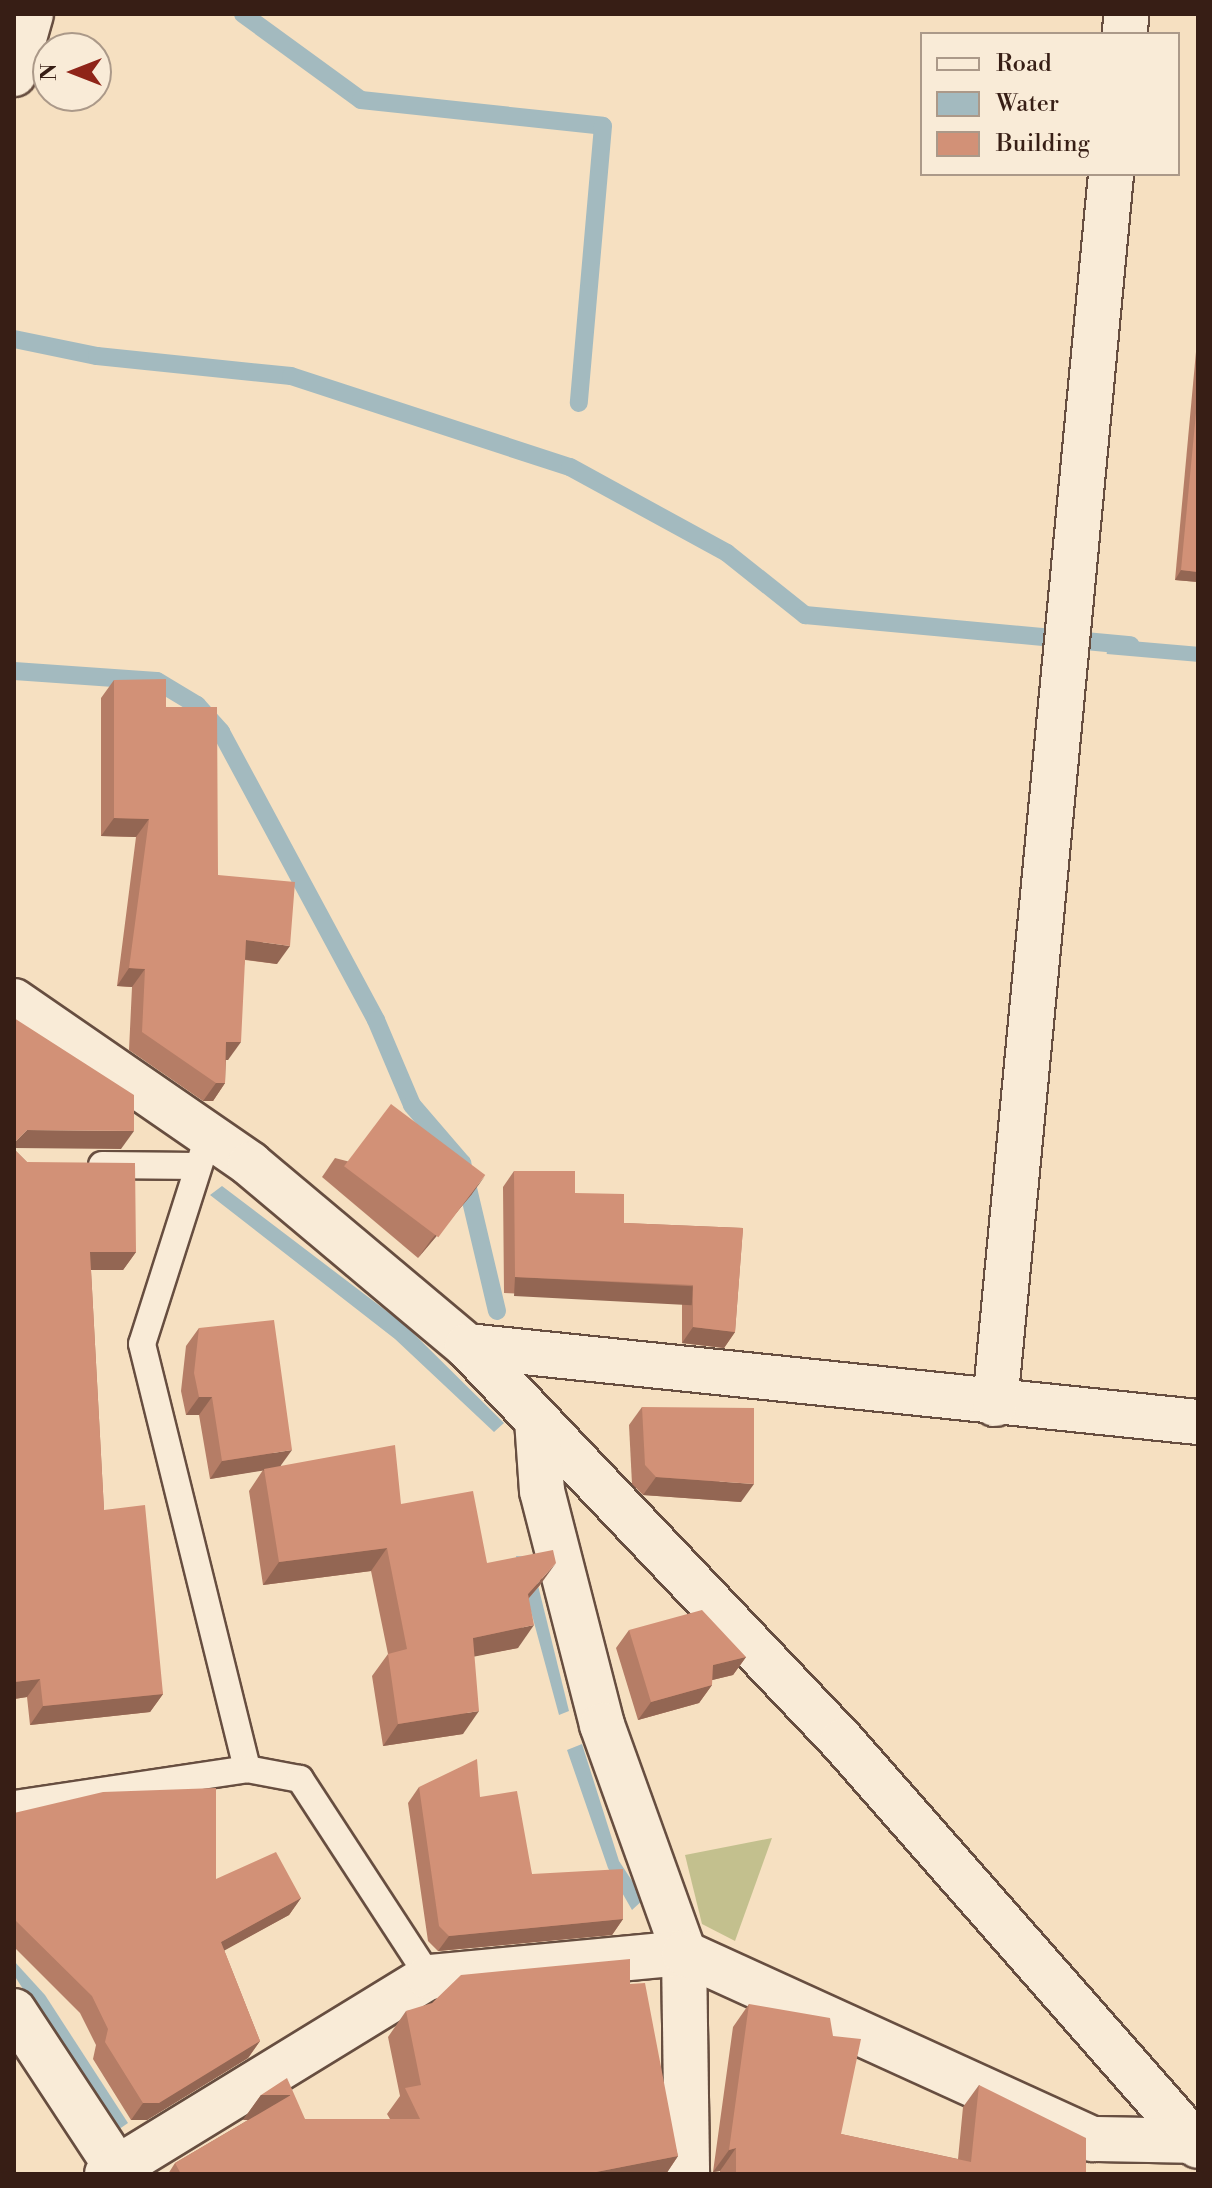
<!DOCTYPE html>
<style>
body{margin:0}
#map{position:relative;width:1212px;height:2188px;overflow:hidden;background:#f6e0c1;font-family:"Libre Bodoni",serif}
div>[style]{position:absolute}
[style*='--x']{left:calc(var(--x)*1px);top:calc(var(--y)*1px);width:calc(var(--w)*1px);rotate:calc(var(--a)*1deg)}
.green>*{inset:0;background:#c3c08e}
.water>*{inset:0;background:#a3babf;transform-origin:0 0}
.stream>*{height:18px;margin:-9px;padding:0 9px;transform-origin:9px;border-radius:9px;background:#a3babf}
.roads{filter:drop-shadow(2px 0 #674e40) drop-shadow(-2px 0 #674e40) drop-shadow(0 2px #674e40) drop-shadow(0 -2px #674e40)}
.service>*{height:26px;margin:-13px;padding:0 13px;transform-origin:13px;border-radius:13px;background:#f9ebd7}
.minor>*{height:44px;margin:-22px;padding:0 22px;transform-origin:22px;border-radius:22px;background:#f9ebd7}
.secondary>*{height:44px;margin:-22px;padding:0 22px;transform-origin:22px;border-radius:22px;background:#f9ebd7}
.wall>*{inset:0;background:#b57d66}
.shaded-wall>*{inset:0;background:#936653;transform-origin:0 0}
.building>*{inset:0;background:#d29177;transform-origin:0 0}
span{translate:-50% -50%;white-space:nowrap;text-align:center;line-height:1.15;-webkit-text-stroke:8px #f9ebd7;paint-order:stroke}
.frame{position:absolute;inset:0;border:16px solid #371e15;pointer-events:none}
.legend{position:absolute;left:920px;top:32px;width:260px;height:144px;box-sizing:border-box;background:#f9ebd7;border:2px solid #ab9989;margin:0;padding:10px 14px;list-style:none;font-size:24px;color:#371e15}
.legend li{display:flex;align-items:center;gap:16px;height:40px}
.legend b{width:40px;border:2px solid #ab9989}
.north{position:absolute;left:32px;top:32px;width:80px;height:80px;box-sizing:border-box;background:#f9ebd7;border:2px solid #ab9989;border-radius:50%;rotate:270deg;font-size:22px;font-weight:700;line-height:32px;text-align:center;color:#371e15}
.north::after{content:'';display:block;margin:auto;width:28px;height:36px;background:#8f2418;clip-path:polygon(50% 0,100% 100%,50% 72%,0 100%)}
</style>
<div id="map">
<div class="green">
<div style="clip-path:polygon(772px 1838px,735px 1941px,702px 1924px,685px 1855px)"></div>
</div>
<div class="water">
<div style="left:1108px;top:639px;width:90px;height:15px;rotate:5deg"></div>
<div style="clip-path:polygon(222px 1186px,405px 1325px,504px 1423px,494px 1432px,395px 1339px,210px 1195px)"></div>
<div style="clip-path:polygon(516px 1556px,531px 1557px,569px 1711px,559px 1715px)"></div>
<div style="clip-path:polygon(582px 1744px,619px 1861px,644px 1899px,632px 1910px,608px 1868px,567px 1750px)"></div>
<div style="clip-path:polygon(14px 1961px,45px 1995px,128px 2123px,115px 2132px,14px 1975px)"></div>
</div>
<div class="stream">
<div style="--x:243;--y:14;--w:146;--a:36.1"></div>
<div style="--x:361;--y:100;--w:243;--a:6.1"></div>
<div style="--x:603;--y:126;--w:278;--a:95"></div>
<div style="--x:14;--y:339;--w:85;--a:11.6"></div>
<div style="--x:97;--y:356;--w:195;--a:5.9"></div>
<div style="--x:291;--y:376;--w:293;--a:18.1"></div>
<div style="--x:570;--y:467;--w:179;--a:28.7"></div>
<div style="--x:727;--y:553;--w:100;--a:38.5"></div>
<div style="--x:805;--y:615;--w:327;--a:5.3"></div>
<div style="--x:14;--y:671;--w:143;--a:4"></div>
<div style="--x:157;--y:681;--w:47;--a:31"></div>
<div style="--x:197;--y:705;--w:36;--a:48"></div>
<div style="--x:221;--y:732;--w:327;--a:61.7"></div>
<div style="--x:376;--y:1020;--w:92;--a:67"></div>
<div style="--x:412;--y:1105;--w:77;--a:49.2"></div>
<div style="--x:462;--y:1163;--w:152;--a:76.7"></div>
</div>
<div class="roads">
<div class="service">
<div style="--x:209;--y:1134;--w:220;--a:107.7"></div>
<div style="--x:142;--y:1344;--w:438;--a:76.1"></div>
<div style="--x:102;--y:1165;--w:96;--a:0.6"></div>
<div style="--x:14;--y:1804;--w:236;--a:-8.5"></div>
<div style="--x:247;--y:1769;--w:54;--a:10.7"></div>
<div style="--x:300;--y:1779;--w:236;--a:56.9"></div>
</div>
<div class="minor">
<div style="--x:1125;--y:34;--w:20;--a:-87"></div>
<div style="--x:14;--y:1001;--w:287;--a:34.6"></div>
<div style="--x:250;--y:1164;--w:283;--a:40"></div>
<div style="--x:467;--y:1346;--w:545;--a:46.49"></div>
<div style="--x:842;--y:1741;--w:539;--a:48.68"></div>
<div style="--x:467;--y:1346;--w:735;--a:5.94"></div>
<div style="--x:995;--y:1404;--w:1235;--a:-84.61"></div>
<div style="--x:537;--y:1420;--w:71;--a:86"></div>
<div style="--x:542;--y:1491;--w:242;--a:75.6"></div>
<div style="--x:602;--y:1725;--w:242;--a:70.2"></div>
<div style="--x:684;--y:1953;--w:221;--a:89.2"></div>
<div style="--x:14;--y:2011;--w:188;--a:56.7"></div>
<div style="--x:107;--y:2174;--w:377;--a:-31.5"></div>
<div style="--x:429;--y:1977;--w:256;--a:-5.4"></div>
<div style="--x:684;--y:1953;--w:449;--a:24.5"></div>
<div style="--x:1093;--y:2139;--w:100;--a:1.1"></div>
</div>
<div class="secondary">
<div style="--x:14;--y:74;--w:62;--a:-74.2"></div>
</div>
</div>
<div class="wall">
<div style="clip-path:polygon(1198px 330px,1198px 582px,1175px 580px)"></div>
<div style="clip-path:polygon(114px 680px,166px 707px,218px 875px,277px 964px,245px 960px,228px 1060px,226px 1060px,225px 1083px,213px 1101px,203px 1101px,129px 1050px,132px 987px,117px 986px,136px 837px,101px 836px,101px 698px)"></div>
<div style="clip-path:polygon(14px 1149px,27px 1162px,136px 1252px,123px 1270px,91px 1270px,104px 1510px,163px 1694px,150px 1712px,30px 1725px,27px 1697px,14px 1699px)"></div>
<div style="clip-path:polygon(335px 1158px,472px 1194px,418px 1258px,322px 1177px)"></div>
<div style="clip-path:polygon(514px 1171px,575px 1193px,624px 1223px,743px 1228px,735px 1332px,724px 1348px,682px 1343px,682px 1301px,504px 1293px,503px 1187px)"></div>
<div style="clip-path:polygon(199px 1328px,281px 1466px,401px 1504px,487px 1563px,540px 1585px,529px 1598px,518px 1648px,474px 1656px,463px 1734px,383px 1746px,372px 1676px,388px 1654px,371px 1571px,263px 1585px,249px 1491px,263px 1470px,210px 1479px,199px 1415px,186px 1415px,181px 1391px,186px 1346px)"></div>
<div style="clip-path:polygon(642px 1407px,741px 1502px,643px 1495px,632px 1484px,629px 1425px)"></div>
<div style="clip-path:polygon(629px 1630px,746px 1657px,733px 1675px,712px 1680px,712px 1685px,699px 1703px,638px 1720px,616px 1648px)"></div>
<div style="clip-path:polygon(419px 1787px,480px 1797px,532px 1874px,623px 1919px,612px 1935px,438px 1951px,428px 1941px,408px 1803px)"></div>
<div style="clip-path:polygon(14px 1813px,216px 1879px,301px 1898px,289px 1915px,224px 1950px,260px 2041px,248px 2058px,147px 2120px,131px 2120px,93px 2059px,96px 2045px,80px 2013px,14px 1947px)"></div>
<div style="clip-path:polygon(630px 1984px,678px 2156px,666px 2174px,168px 2174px,175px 2163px,248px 2120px,243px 2120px,261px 2095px,305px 2119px,390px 2119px,387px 2114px,400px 2096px,388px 2037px,406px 2011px)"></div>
<div style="clip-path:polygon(749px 2004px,841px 2134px,958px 2159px,963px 2107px,979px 2085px,1086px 2174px,720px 2174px,720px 2171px,713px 2172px,733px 2027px)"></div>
</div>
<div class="shaded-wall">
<div style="clip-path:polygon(1181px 570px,1198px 572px,1198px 582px,1175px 580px)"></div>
<div style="clip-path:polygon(114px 818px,149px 819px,136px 837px,101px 836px)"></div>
<div style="clip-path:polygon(246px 940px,290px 946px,277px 964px,234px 958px)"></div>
<div style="clip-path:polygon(129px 968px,145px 969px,132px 987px,117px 986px)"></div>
<div style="clip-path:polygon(226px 1042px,241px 1042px,228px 1060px,214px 1060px)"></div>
<div style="clip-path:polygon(216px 1083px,225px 1083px,213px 1101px,203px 1101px)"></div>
<div style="clip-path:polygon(27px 1130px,134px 1131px,121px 1149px,14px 1148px,14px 1143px)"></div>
<div style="clip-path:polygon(485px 1176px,472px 1194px,418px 1258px,431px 1240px)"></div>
<div style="clip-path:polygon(90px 1252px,136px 1252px,123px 1270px,77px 1270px)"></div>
<div style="left:515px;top:1277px;width:178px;height:19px;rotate:3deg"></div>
<div style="clip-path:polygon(693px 1327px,735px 1332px,724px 1348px,682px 1343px)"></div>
<div style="clip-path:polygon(199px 1397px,212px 1397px,199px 1415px,186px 1415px)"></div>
<div style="clip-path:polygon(292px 1450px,279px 1468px,210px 1479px,222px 1461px)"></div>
<div style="clip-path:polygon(656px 1477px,754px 1484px,741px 1502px,643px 1495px)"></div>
<div style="clip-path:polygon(387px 1548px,371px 1571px,263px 1585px,279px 1562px)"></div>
<div style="clip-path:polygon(556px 1563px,540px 1585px,512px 1617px,528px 1594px)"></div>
<div style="clip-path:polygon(534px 1625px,518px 1648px,457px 1660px,473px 1638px)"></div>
<div style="clip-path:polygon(746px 1657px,733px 1675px,700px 1683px,713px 1665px)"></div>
<div style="clip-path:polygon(40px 1679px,27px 1697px,14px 1699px,14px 1682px)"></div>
<div style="clip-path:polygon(712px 1685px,699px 1703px,638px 1720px,651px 1702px)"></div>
<div style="clip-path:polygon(163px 1694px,150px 1712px,30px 1725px,43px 1706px)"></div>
<div style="clip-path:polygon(479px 1711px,463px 1734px,383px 1746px,398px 1724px)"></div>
<div style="clip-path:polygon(301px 1898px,289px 1915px,209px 1959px,221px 1942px)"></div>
<div style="clip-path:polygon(623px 1919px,612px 1935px,438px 1951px,449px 1936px)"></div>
<div style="clip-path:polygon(260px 2041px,248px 2058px,147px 2120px,131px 2120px,143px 2103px)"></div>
<div style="clip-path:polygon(261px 2095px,291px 2095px,273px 2120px,243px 2120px)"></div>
<div style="clip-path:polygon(736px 2148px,720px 2171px,713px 2172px,729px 2150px)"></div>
<div style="clip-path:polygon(678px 2156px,666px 2174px,586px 2174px)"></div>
</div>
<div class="building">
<div style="clip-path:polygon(1198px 392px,1198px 572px,1181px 570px)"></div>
<div style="clip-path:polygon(166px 679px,166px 707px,217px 707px,218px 875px,295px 882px,290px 946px,246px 940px,241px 1042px,226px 1042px,225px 1083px,216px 1083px,142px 1032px,145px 969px,129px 968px,149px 819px,114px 818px,114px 680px)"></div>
<div style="clip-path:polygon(14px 1018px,134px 1095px,134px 1131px,27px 1130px,14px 1143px)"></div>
<div style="left:391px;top:1104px;width:118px;height:78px;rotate:37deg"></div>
<div style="clip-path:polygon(14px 1149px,27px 1162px,135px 1163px,136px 1252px,90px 1252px,104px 1510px,145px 1505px,163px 1694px,43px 1706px,40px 1679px,14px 1682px)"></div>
<div style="clip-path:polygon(514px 1171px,575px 1171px,575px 1193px,624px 1194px,624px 1223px,743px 1228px,735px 1332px,693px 1327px,693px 1285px,515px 1277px)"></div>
<div style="clip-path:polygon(274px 1320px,292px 1450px,222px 1461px,212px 1397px,199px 1397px,194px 1373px,199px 1328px)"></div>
<div style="clip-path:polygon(642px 1407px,754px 1408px,754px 1484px,656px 1477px,645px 1465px)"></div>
<div style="clip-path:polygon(395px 1445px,401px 1504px,473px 1491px,487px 1563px,553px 1550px,556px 1563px,528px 1594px,534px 1625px,473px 1638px,479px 1711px,398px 1724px,388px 1654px,407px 1649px,387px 1548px,279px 1562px,264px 1469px)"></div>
<div style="clip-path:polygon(702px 1610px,746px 1657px,713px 1665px,712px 1685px,651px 1702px,629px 1630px)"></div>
<div style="clip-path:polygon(477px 1759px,480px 1797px,517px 1791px,532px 1874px,623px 1869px,623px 1919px,449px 1936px,439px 1926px,419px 1787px)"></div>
<div style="clip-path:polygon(216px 1788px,216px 1879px,276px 1852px,301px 1898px,221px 1942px,260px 2041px,159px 2103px,143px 2103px,105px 2042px,108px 2029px,92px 1996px,14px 1919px,14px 1813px,103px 1792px)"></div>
<div style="clip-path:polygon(630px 1959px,630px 1984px,645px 1983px,678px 2156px,586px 2174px,181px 2174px,175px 2163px,291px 2095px,261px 2095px,287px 2078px,305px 2119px,420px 2119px,405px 2088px,421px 2085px,406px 2011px,432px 2003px,461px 1975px)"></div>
<div style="clip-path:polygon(749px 2004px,830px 2018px,833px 2036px,861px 2039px,841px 2134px,971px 2162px,979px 2085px,1086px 2138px,1086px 2174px,736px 2174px,736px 2148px,729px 2150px)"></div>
</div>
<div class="frame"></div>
<ul class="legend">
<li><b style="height:10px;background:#f9ebd7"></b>Road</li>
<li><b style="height:22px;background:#a3babf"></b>Water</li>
<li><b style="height:22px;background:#d29177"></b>Building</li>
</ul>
<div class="north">N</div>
</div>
